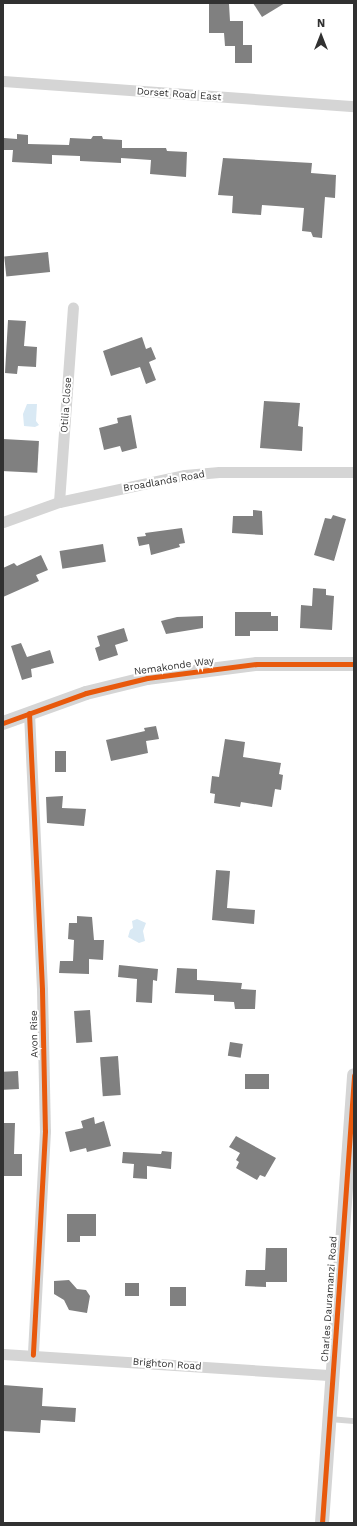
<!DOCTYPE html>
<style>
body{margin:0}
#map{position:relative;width:357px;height:1526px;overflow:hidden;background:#fff;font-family:"Work Sans",sans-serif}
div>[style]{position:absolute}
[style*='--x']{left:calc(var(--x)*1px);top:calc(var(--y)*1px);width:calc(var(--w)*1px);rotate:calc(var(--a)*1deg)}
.water>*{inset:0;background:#d9e9f4}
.building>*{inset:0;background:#808080;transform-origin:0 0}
.service>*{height:5.5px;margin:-2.75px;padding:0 2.75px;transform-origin:2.75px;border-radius:2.75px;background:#d5d5d5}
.minor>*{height:11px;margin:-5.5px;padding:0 5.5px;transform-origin:5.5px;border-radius:5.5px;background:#d5d5d5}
.tertiary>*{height:14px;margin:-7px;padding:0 7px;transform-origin:7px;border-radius:7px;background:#d5d5d5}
.cycleway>*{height:5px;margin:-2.5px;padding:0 2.5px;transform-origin:2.5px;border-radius:2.5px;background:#e8590c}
span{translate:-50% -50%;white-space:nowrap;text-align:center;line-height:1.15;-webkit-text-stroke:4px #fff;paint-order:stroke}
.street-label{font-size:10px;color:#313131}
.frame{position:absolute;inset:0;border:4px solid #313131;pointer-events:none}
.north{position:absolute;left:301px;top:16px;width:40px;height:40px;-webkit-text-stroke:3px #fff;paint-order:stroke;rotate:0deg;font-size:11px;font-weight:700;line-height:16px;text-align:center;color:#313131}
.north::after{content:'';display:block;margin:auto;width:14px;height:18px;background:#313131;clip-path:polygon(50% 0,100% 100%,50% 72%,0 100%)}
</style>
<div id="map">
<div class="water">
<div style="clip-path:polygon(27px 404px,37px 404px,36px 421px,39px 425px,35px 427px,24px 426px,23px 414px)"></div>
<div style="clip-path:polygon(137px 919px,146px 923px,143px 931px,145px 941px,139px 943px,128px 937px,130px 930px,133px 928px,132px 921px)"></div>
</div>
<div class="building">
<div style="clip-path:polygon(253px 3px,285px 3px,262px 17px)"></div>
<div style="clip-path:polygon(209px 4px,229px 4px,230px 21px,243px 21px,243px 45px,252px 45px,252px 63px,235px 63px,235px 46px,225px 46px,224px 33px,209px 33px)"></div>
<div style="clip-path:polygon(17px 134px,28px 135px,28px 144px,69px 145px,70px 138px,91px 139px,93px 136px,102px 136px,103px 139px,122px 140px,122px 148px,166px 148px,167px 151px,187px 152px,186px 177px,150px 174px,151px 160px,121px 158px,121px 163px,80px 161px,80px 156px,52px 155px,52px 164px,12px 162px,13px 150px,4px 150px,4px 138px,17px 139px)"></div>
<div style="clip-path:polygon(223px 158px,312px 163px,311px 173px,336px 175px,335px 198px,325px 197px,322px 238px,313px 237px,311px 232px,302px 231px,304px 208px,262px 205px,261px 215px,232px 213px,233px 196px,218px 195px)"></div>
<div style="left:48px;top:252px;width:20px;height:44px;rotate:84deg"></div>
<div style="clip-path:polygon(8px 320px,26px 321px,24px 346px,37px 347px,36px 367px,18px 366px,17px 374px,5px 373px)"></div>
<div style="clip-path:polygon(142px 337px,146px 349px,151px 347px,156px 359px,149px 362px,156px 380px,146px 384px,140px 367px,111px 376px,103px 351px)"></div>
<div style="clip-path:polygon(264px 401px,300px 403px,298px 426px,303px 427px,302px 451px,260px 448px)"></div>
<div style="clip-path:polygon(131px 415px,137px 448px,122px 452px,120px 446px,104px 450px,99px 428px,118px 423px,117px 418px)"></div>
<div style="left:3px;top:439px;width:36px;height:32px;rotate:3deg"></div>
<div style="clip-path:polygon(253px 510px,262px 511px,263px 535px,232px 533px,233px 516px,253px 516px)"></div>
<div style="clip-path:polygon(333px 515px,346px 519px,334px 561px,314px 555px,325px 518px,331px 519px)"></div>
<div style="clip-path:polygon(182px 528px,185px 543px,179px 544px,180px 547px,151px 555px,149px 544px,139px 546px,137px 537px,146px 536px,145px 533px)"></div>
<div style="left:103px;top:544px;width:18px;height:44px;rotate:81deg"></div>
<div style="clip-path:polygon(41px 555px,48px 570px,36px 575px,39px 581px,3px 597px,3px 568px,14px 563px,17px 566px)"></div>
<div style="clip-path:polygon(313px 588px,326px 589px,326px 595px,334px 596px,332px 630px,300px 628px,301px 605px,312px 606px)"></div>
<div style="clip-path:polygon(235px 612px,271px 612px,271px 616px,278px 616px,278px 631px,250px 631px,250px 636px,235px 636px)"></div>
<div style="clip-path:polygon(203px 616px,203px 628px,166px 634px,161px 621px,177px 617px)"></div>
<div style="clip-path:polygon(124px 628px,128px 641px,115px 645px,118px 655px,99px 661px,95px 648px,100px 646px,97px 636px)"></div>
<div style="clip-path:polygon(21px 643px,27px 657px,50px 650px,54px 663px,31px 669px,32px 677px,22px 680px,11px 646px)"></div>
<div style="clip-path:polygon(156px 726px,159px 739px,146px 741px,148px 753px,111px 761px,106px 740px,145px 731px,144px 728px)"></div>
<div style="clip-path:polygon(225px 739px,245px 742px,243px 757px,281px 763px,279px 774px,283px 775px,281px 790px,275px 789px,272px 807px,241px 802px,240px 807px,214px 803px,215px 794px,210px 793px,212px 776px,219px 777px)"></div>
<div style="left:66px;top:751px;width:21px;height:11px;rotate:90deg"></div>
<div style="clip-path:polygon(63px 796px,62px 808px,86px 809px,84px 826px,47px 823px,46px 797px)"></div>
<div style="clip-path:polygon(216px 870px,230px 871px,227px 908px,255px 910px,254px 924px,212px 920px)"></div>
<div style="clip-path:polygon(77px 916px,92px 917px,94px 940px,104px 940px,103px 960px,89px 959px,89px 974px,59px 973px,60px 961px,73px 961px,74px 940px,68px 939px,69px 923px,77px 923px)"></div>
<div style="clip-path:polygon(119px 965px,158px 969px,157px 981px,153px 980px,152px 1003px,136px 1002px,137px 979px,118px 977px)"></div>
<div style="clip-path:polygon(177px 968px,197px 969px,197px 980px,242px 983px,241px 989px,256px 990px,255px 1009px,235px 1009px,234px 1002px,214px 1001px,214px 995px,175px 993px)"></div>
<div style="left:90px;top:1010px;width:32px;height:16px;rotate:86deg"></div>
<div style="left:230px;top:1042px;width:13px;height:14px;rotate:9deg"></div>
<div style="left:118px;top:1056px;width:39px;height:18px;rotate:86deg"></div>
<div style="left:18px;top:1071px;width:18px;height:15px;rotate:87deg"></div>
<div style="left:245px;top:1074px;width:24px;height:15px"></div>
<div style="clip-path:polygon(94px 1117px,95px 1124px,104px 1121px,111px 1146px,87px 1152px,86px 1148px,70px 1152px,65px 1132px,83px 1128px,81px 1121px)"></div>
<div style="clip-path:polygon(3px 1123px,15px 1123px,14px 1154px,22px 1154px,22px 1176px,3px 1176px)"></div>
<div style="clip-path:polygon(236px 1136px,276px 1158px,265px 1177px,260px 1175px,257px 1180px,236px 1168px,239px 1162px,236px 1160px,240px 1153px,229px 1147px)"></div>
<div style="clip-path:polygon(162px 1151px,172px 1152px,171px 1169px,147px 1166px,147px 1179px,133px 1178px,134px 1164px,122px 1163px,123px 1152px,161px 1154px)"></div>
<div style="clip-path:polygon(67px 1214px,96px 1214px,96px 1236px,80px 1236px,80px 1242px,67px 1242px)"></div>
<div style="clip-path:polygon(266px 1248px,287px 1248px,287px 1282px,266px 1282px,266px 1287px,245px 1286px,246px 1270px,265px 1270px)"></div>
<div style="clip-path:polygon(69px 1280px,77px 1289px,86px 1290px,90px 1296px,87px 1313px,69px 1310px,64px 1300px,54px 1294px,54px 1281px)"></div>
<div style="left:125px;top:1283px;width:14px;height:13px"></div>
<div style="left:186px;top:1287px;width:19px;height:16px;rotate:90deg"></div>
<div style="clip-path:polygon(3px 1385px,43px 1388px,42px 1406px,76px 1408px,75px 1422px,41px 1420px,40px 1433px,3px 1431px)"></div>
</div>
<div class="service">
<div style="--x:330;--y:1419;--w:24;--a:5"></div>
</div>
<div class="minor">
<div style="--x:3;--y:81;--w:352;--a:4.1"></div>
<div style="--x:59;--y:502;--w:195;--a:-85.9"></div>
<div style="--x:3;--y:522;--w:59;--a:-19.7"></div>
<div style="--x:59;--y:502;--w:129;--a:-12.1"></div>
<div style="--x:185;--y:475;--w:34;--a:-5"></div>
<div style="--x:219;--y:472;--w:135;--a:0"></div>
<div style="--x:29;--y:713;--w:277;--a:87.3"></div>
<div style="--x:42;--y:990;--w:141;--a:88.8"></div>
<div style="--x:45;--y:1131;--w:224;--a:93.1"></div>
<div style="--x:3;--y:1354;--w:330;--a:3.7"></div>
</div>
<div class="tertiary">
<div style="--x:3;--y:723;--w:88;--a:-19.9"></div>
<div style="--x:86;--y:693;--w:63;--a:-13.8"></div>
<div style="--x:147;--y:678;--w:111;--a:-7.3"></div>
<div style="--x:257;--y:664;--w:97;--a:0"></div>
<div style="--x:322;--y:1523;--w:449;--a:-85.9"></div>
</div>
<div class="cycleway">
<div style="--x:29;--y:713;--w:277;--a:87.3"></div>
<div style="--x:42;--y:990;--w:141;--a:88.8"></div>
<div style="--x:45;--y:1131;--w:224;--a:93.1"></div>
<div style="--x:3;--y:723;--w:88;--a:-19.9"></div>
<div style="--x:86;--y:693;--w:63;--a:-13.8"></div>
<div style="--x:147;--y:678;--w:111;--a:-7.3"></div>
<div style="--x:257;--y:664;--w:97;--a:0"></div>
<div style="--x:322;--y:1523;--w:449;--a:-85.9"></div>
</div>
<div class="street-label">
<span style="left:179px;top:94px;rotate:4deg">Dorset Road East</span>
<span style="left:66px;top:405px;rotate:-86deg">Otilia Close</span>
<span style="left:164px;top:481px;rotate:-10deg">Broadlands Road</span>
<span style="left:174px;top:666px;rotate:-8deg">Nemakonde Way</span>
<span style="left:34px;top:1034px;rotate:-91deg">Avon Rise</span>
<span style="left:329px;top:1299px;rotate:-86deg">Charles Dauramanzi Road</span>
<span style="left:167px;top:1364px;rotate:4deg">Brighton Road</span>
</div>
<div class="frame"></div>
<div class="north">N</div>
</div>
